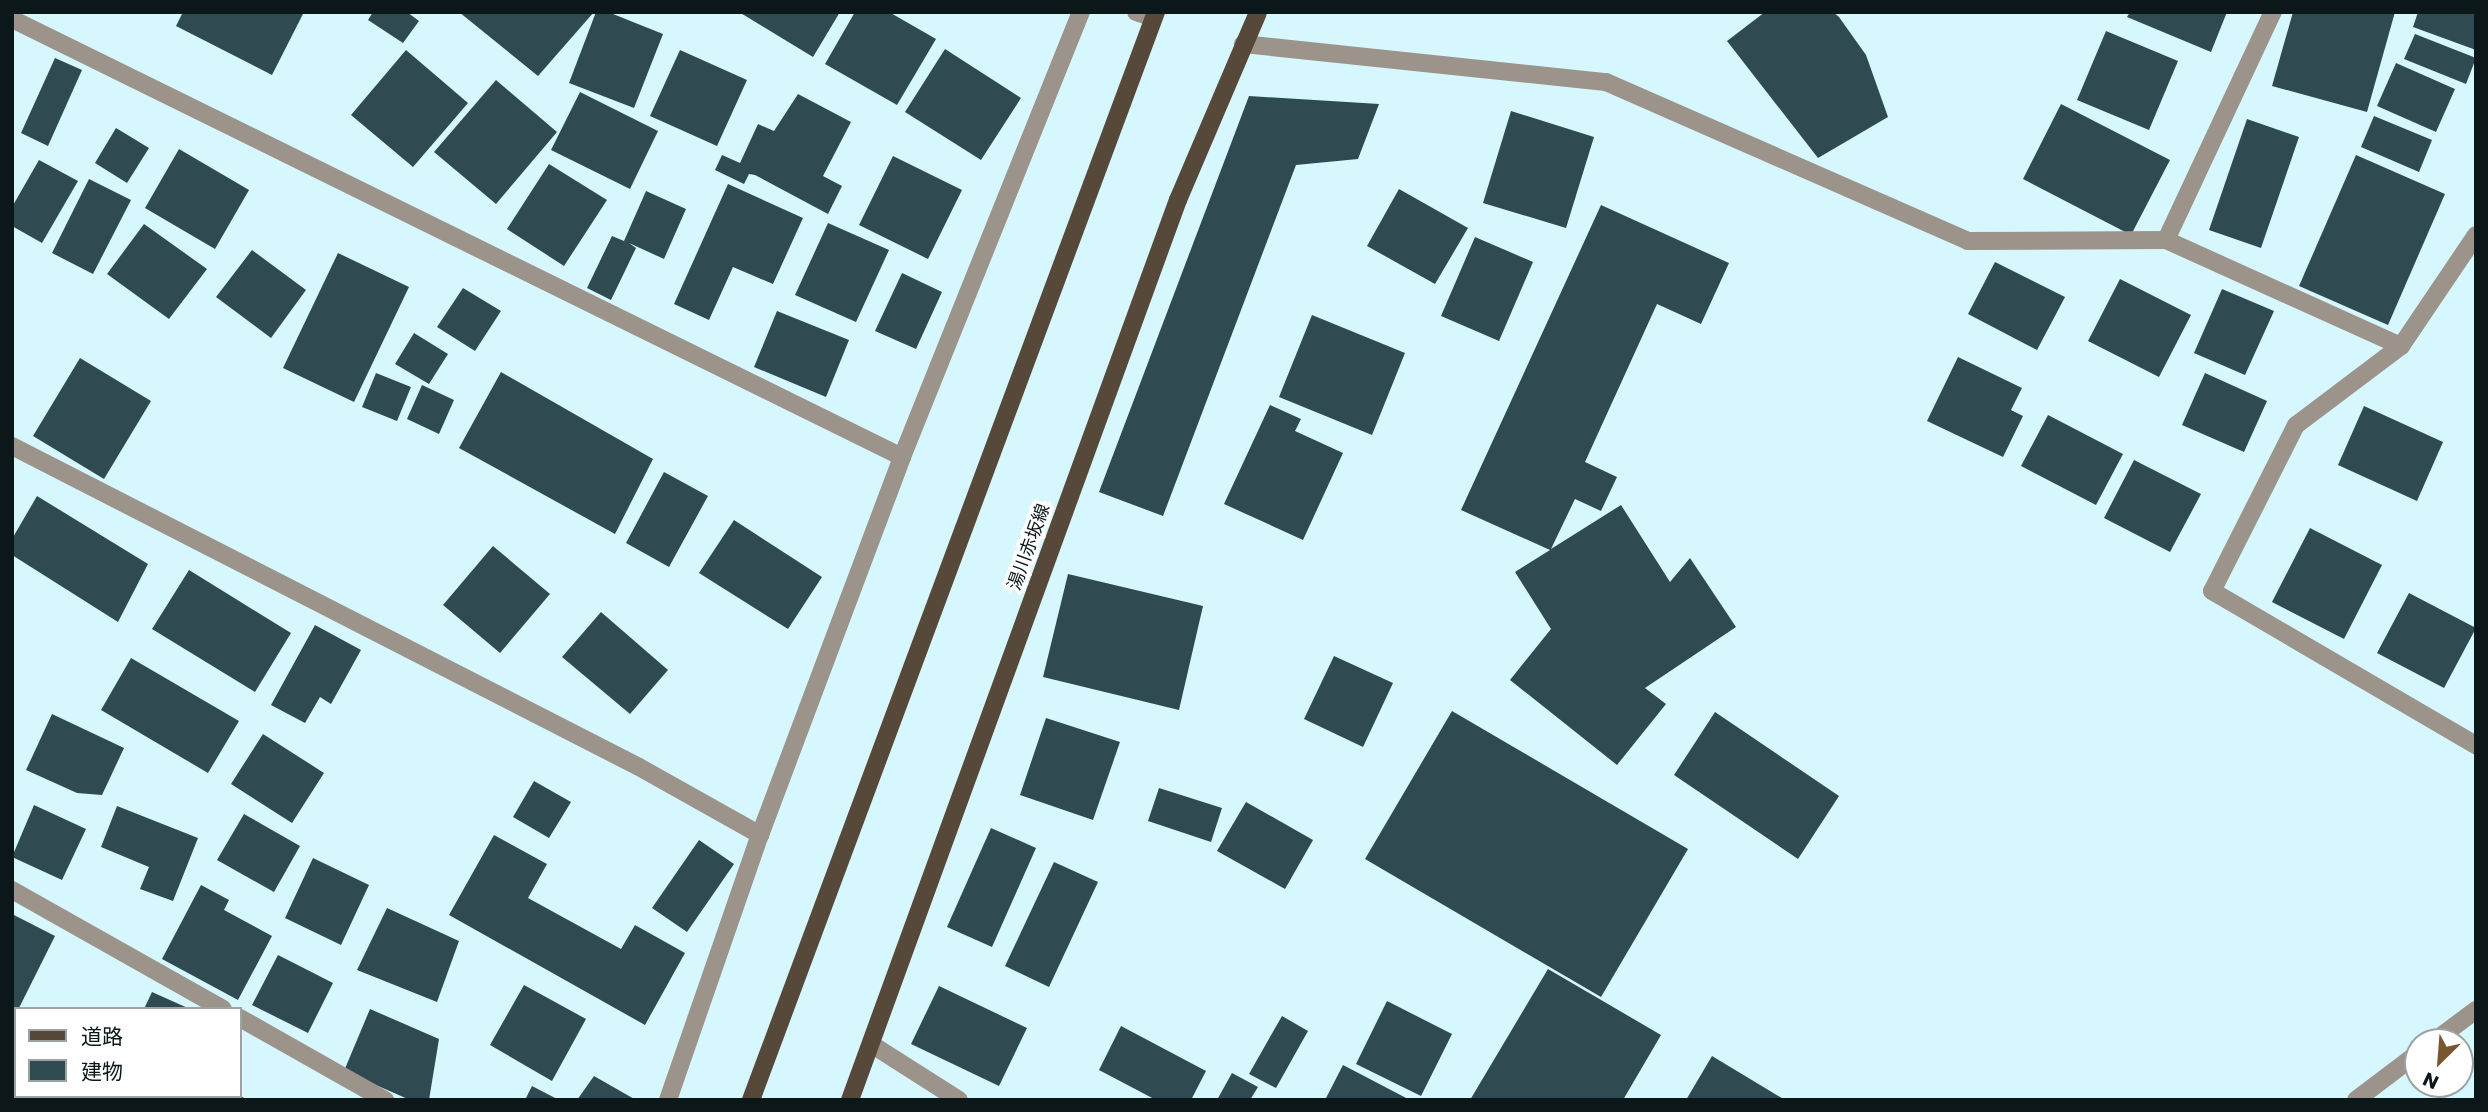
<!DOCTYPE html>
<meta charset="utf-8">
<style>
body{margin:0}
#map{position:relative;width:2488px;height:1112px;overflow:hidden;background:#d7f7ff;font-family:Poppins,"Noto Sans JP",sans-serif}
div>[style]{position:absolute}
.building>*{inset:0;background:#2f4b51}
.minor>*{height:18px;margin:-9px;padding:0 9px;transform-origin:9px;border-radius:9px;background:#9c948b}
.major>*{height:18px;margin:-9px;padding:0 9px;transform-origin:9px;border-radius:9px;background:#57493a}
span{translate:-50% -50%;white-space:nowrap;text-align:center;line-height:1.15;-webkit-text-stroke:7px #fefefe;paint-order:stroke}
.street-label{font-size:18px;color:#0b1719}
.frame{position:absolute;inset:0;border:14px solid #0b1719;pointer-events:none}
.legend{position:absolute;left:14px;top:1007px;width:228px;height:91px;box-sizing:border-box;background:#fefefe;border:2px solid #9da2a2;margin:0;padding:9px 12px;list-style:none;font-size:21px;color:#0b1719}
.legend li{display:flex;align-items:center;gap:14px;height:35px}
.legend b{width:35px;border:2px solid #9da2a2}
.north{position:absolute;left:2404px;top:1028px;width:70px;height:70px;box-sizing:border-box;background:#fefefe;border:2px solid #9da2a2;border-radius:50%;rotate:205deg;font-size:19px;font-weight:700;line-height:28px;text-align:center;color:#0b1719}
.north::after{content:'';display:block;margin:auto;width:24px;height:32px;background:#78562e;clip-path:polygon(50% 0,100% 100%,50% 72%,0 100%)}
</style>
<div id="map">
<div class="building">
<i style="clip-path:polygon(183px 12px,304px 12px,272px 75px,176px 26px)"></i>
<i style="clip-path:polygon(373px 12px,407px 12px,419px 21px,403px 43px,368px 20px)"></i>
<i style="clip-path:polygon(459px 12px,594px 12px,538px 76px)"></i>
<i style="clip-path:polygon(596px 12px,608px 12px,663px 34px,634px 108px,569px 83px)"></i>
<i style="clip-path:polygon(739px 12px,840px 12px,813px 57px)"></i>
<i style="clip-path:polygon(855px 12px,889px 12px,936px 39px,897px 105px,825px 64px)"></i>
<i style="clip-path:polygon(1765px 12px,1833px 12px,1839px 17px,1866px 55px,1888px 117px,1818px 158px,1727px 41px)"></i>
<i style="clip-path:polygon(2130px 12px,2227px 12px,2211px 52px,2127px 17px)"></i>
<i style="clip-path:polygon(2293px 12px,2395px 12px,2367px 112px,2272px 86px)"></i>
<i style="clip-path:polygon(2418px 12px,2476px 12px,2476px 50px,2413px 27px)"></i>
<i style="clip-path:polygon(2106px 31px,2178px 61px,2149px 130px,2077px 100px)"></i>
<i style="clip-path:polygon(2415px 34px,2476px 58px,2466px 84px,2404px 59px)"></i>
<i style="clip-path:polygon(945px 49px,1021px 98px,981px 160px,905px 112px)"></i>
<i style="clip-path:polygon(406px 50px,468px 103px,413px 167px,351px 115px)"></i>
<i style="clip-path:polygon(680px 50px,747px 80px,717px 146px,650px 116px)"></i>
<i style="clip-path:polygon(55px 58px,82px 70px,48px 146px,21px 133px)"></i>
<i style="clip-path:polygon(2396px 63px,2455px 89px,2436px 132px,2377px 106px)"></i>
<i style="clip-path:polygon(496px 80px,557px 132px,496px 204px,434px 152px)"></i>
<i style="clip-path:polygon(580px 92px,658px 131px,630px 189px,551px 150px)"></i>
<i style="clip-path:polygon(798px 94px,851px 122px,823px 176px,842px 186px,828px 214px,755px 175px,749px 174px,744px 184px,715px 170px,722px 155px,740px 163px,758px 124px,774px 131px)"></i>
<i style="clip-path:polygon(1249px 96px,1379px 104px,1358px 159px,1296px 165px,1163px 516px,1099px 492px)"></i>
<i style="clip-path:polygon(2061px 104px,2170px 160px,2131px 235px,2023px 179px)"></i>
<i style="clip-path:polygon(1511px 111px,1594px 137px,1566px 228px,1483px 203px)"></i>
<i style="clip-path:polygon(2374px 116px,2432px 140px,2419px 172px,2361px 147px)"></i>
<i style="clip-path:polygon(2247px 119px,2299px 137px,2261px 248px,2209px 230px)"></i>
<i style="clip-path:polygon(116px 128px,149px 148px,127px 183px,95px 163px)"></i>
<i style="clip-path:polygon(179px 149px,249px 190px,215px 249px,145px 208px)"></i>
<i style="clip-path:polygon(2356px 155px,2445px 194px,2388px 325px,2299px 286px)"></i>
<i style="clip-path:polygon(893px 156px,962px 190px,928px 259px,859px 225px)"></i>
<i style="clip-path:polygon(39px 160px,78px 181px,42px 243px,12px 226px,12px 207px)"></i>
<i style="clip-path:polygon(549px 164px,607px 200px,564px 266px,507px 229px)"></i>
<i style="clip-path:polygon(89px 179px,131px 200px,93px 274px,52px 253px)"></i>
<i style="clip-path:polygon(728px 184px,803px 218px,773px 284px,733px 267px,709px 320px,674px 304px)"></i>
<i style="clip-path:polygon(1399px 189px,1468px 228px,1435px 284px,1367px 246px)"></i>
<i style="clip-path:polygon(646px 191px,686px 209px,664px 259px,629px 243px,636px 248px,611px 300px,587px 288px,612px 236px,624px 241px)"></i>
<i style="clip-path:polygon(1601px 205px,1729px 263px,1701px 324px,1657px 304px,1585px 462px,1617px 477px,1601px 511px,1575px 499px,1551px 549px,1621px 505px,1670px 582px,1690px 558px,1736px 627px,1645px 688px,1666px 704px,1617px 765px,1510px 680px,1551px 629px,1515px 572px,1550px 550px,1461px 510px)"></i>
<i style="clip-path:polygon(828px 223px,889px 250px,856px 322px,795px 295px)"></i>
<i style="clip-path:polygon(144px 224px,207px 269px,169px 319px,107px 274px)"></i>
<i style="clip-path:polygon(1475px 237px,1533px 262px,1499px 341px,1441px 316px)"></i>
<i style="clip-path:polygon(252px 250px,306px 290px,271px 338px,216px 297px)"></i>
<i style="clip-path:polygon(338px 253px,409px 287px,354px 402px,283px 368px)"></i>
<i style="clip-path:polygon(1995px 262px,2065px 297px,2037px 350px,1968px 314px)"></i>
<i style="clip-path:polygon(902px 273px,942px 292px,916px 349px,875px 331px)"></i>
<i style="clip-path:polygon(2120px 279px,2191px 315px,2159px 377px,2088px 341px)"></i>
<i style="clip-path:polygon(463px 288px,501px 311px,475px 351px,437px 327px)"></i>
<i style="clip-path:polygon(2222px 289px,2274px 311px,2245px 375px,2194px 353px)"></i>
<i style="clip-path:polygon(777px 311px,849px 340px,826px 397px,754px 367px)"></i>
<i style="clip-path:polygon(1312px 315px,1405px 353px,1372px 435px,1279px 397px)"></i>
<i style="clip-path:polygon(414px 333px,448px 354px,429px 384px,395px 364px)"></i>
<i style="clip-path:polygon(1958px 357px,2022px 388px,2011px 410px,2023px 416px,2003px 457px,1927px 421px)"></i>
<i style="clip-path:polygon(80px 358px,151px 401px,104px 479px,33px 436px)"></i>
<i style="clip-path:polygon(501px 372px,653px 459px,615px 534px,459px 448px)"></i>
<i style="clip-path:polygon(376px 373px,411px 387px,397px 421px,362px 407px)"></i>
<i style="clip-path:polygon(2205px 373px,2267px 401px,2244px 452px,2182px 425px)"></i>
<i style="clip-path:polygon(422px 385px,454px 400px,439px 434px,407px 419px)"></i>
<i style="clip-path:polygon(1270px 405px,1301px 419px,1295px 431px,1343px 453px,1303px 540px,1224px 504px)"></i>
<i style="clip-path:polygon(2364px 406px,2443px 442px,2417px 501px,2338px 465px)"></i>
<i style="clip-path:polygon(2048px 415px,2123px 454px,2096px 505px,2021px 466px)"></i>
<i style="clip-path:polygon(2134px 460px,2201px 494px,2170px 552px,2104px 518px)"></i>
<i style="clip-path:polygon(664px 472px,708px 496px,669px 567px,626px 543px)"></i>
<i style="clip-path:polygon(37px 496px,148px 564px,118px 622px,12px 555px,12px 539px)"></i>
<i style="clip-path:polygon(734px 520px,822px 577px,788px 629px,699px 573px)"></i>
<i style="clip-path:polygon(2310px 528px,2382px 565px,2344px 639px,2272px 602px)"></i>
<i style="clip-path:polygon(493px 546px,550px 594px,500px 653px,443px 605px)"></i>
<i style="clip-path:polygon(189px 570px,291px 633px,255px 692px,152px 629px)"></i>
<i style="clip-path:polygon(1068px 574px,1203px 606px,1179px 710px,1043px 677px)"></i>
<i style="clip-path:polygon(2409px 593px,2476px 628px,2444px 688px,2377px 653px)"></i>
<i style="clip-path:polygon(601px 612px,668px 670px,630px 714px,562px 657px)"></i>
<i style="clip-path:polygon(315px 625px,361px 650px,331px 704px,320px 697px,305px 723px,271px 705px)"></i>
<i style="clip-path:polygon(1334px 656px,1393px 683px,1363px 747px,1304px 719px)"></i>
<i style="clip-path:polygon(131px 658px,239px 721px,208px 773px,101px 710px)"></i>
<i style="clip-path:polygon(1452px 711px,1688px 849px,1601px 997px,1365px 859px)"></i>
<i style="clip-path:polygon(1715px 712px,1839px 796px,1798px 859px,1674px 775px)"></i>
<i style="clip-path:polygon(52px 714px,124px 748px,102px 795px,77px 793px,26px 770px)"></i>
<i style="clip-path:polygon(1046px 718px,1120px 742px,1093px 820px,1020px 795px)"></i>
<i style="clip-path:polygon(263px 734px,324px 773px,292px 823px,231px 784px)"></i>
<i style="clip-path:polygon(534px 781px,571px 802px,549px 838px,513px 817px)"></i>
<i style="clip-path:polygon(1159px 788px,1222px 808px,1211px 842px,1148px 821px)"></i>
<i style="clip-path:polygon(1246px 802px,1313px 840px,1285px 889px,1217px 851px)"></i>
<i style="clip-path:polygon(34px 805px,86px 829px,62px 880px,12px 857px)"></i>
<i style="clip-path:polygon(117px 806px,198px 838px,173px 901px,140px 889px,149px 867px,101px 847px)"></i>
<i style="clip-path:polygon(244px 814px,300px 846px,274px 892px,217px 860px)"></i>
<i style="clip-path:polygon(991px 828px,1036px 848px,992px 947px,947px 927px)"></i>
<i style="clip-path:polygon(494px 835px,547px 864px,528px 898px,621px 949px,635px 925px,685px 953px,645px 1025px,449px 915px)"></i>
<i style="clip-path:polygon(699px 840px,734px 864px,687px 932px,652px 908px)"></i>
<i style="clip-path:polygon(313px 858px,369px 885px,341px 945px,285px 918px)"></i>
<i style="clip-path:polygon(1054px 862px,1098px 882px,1049px 987px,1005px 966px)"></i>
<i style="clip-path:polygon(201px 885px,229px 900px,224px 910px,272px 936px,238px 1000px,162px 959px)"></i>
<i style="clip-path:polygon(387px 908px,459px 941px,437px 1002px,357px 970px)"></i>
<i style="clip-path:polygon(12px 914px,55px 936px,12px 1022px)"></i>
<i style="clip-path:polygon(278px 955px,333px 983px,308px 1033px,252px 1005px)"></i>
<i style="clip-path:polygon(1548px 969px,1661px 1035px,1623px 1100px,1470px 1100px)"></i>
<i style="clip-path:polygon(524px 985px,586px 1019px,552px 1081px,490px 1045px)"></i>
<i style="clip-path:polygon(939px 986px,1027px 1028px,999px 1086px,911px 1044px)"></i>
<i style="clip-path:polygon(152px 992px,190px 1009px,144px 1009px)"></i>
<i style="clip-path:polygon(1387px 1001px,1452px 1034px,1421px 1096px,1356px 1064px)"></i>
<i style="clip-path:polygon(370px 1009px,439px 1039px,429px 1100px,410px 1100px,344px 1071px)"></i>
<i style="clip-path:polygon(1282px 1016px,1308px 1031px,1276px 1088px,1249px 1074px)"></i>
<i style="clip-path:polygon(1121px 1026px,1206px 1071px,1191px 1100px,1156px 1100px,1099px 1070px)"></i>
<i style="clip-path:polygon(1712px 1056px,1785px 1100px,1686px 1100px)"></i>
<i style="clip-path:polygon(1343px 1065px,1410px 1100px,1325px 1100px)"></i>
<i style="clip-path:polygon(1232px 1073px,1258px 1087px,1250px 1100px,1217px 1100px)"></i>
<i style="clip-path:polygon(594px 1076px,636px 1100px,577px 1100px)"></i>
<i style="clip-path:polygon(532px 1086px,559px 1100px,525px 1100px)"></i>
<i style="clip-path:polygon(105px 1096px,178px 1096px,103px 1100px)"></i>
<i style="clip-path:polygon(190px 1096px,241px 1096px,247px 1100px,188px 1100px)"></i>
</div>
<div class="minor">
<i style="left:1136px;top:12px;width:18px;rotate:19deg"></i>
<i style="left:12px;top:19px;width:992px;rotate:26.2deg"></i>
<i style="left:1243px;top:44px;width:365px;rotate:6deg"></i>
<i style="left:1606px;top:82px;width:395px;rotate:23.7deg"></i>
<i style="left:1968px;top:241px;width:198px;rotate:-0.3deg"></i>
<i style="left:2166px;top:240px;width:258px;rotate:24.3deg"></i>
<i style="left:2476px;top:235px;width:134px;rotate:124deg"></i>
<i style="left:2401px;top:346px;width:131px;rotate:143deg"></i>
<i style="left:2296px;top:425px;width:186px;rotate:116.8deg"></i>
<i style="left:2212px;top:591px;width:306px;rotate:30.3deg"></i>
<i style="left:2166px;top:240px;width:252px;rotate:-64.9deg"></i>
<i style="left:12px;top:446px;width:704px;rotate:27.11deg"></i>
<i style="left:639px;top:767px;width:139px;rotate:29.3deg"></i>
<i style="left:12px;top:890px;width:242px;rotate:29.4deg"></i>
<i style="left:240px;top:1018px;width:167px;rotate:29.5deg"></i>
<i style="left:2433px;top:1042px;width:54px;rotate:-36.7deg"></i>
<i style="left:871px;top:1044px;width:104px;rotate:32.5deg"></i>
<i style="left:668px;top:1100px;width:281px;rotate:-70.9deg"></i>
<i style="left:760px;top:835px;width:404px;rotate:-69.4deg"></i>
<i style="left:902px;top:457px;width:480px;rotate:-68.1deg"></i>
<i style="left:2356px;top:1100px;width:78px;rotate:-37.2deg"></i>
</div>
<div class="major">
<i style="left:751px;top:1100px;width:1161px;rotate:-69.58deg"></i>
<i style="left:850px;top:1100px;width:958px;rotate:-69.98deg"></i>
<i style="left:1178px;top:200px;width:204px;rotate:-66.9deg"></i>
</div>
<div class="street-label">
<span style="left:1029px;top:547px;rotate:-70deg">湯川赤坂線</span>
</div>
<div class="frame"></div>
<ul class="legend">
<li><b style="height:9px;background:#57493a"></b>道路</li>
<li><b style="height:19px;background:#2f4b51"></b>建物</li>
</ul>
<div class="north">N</div>
</div>
